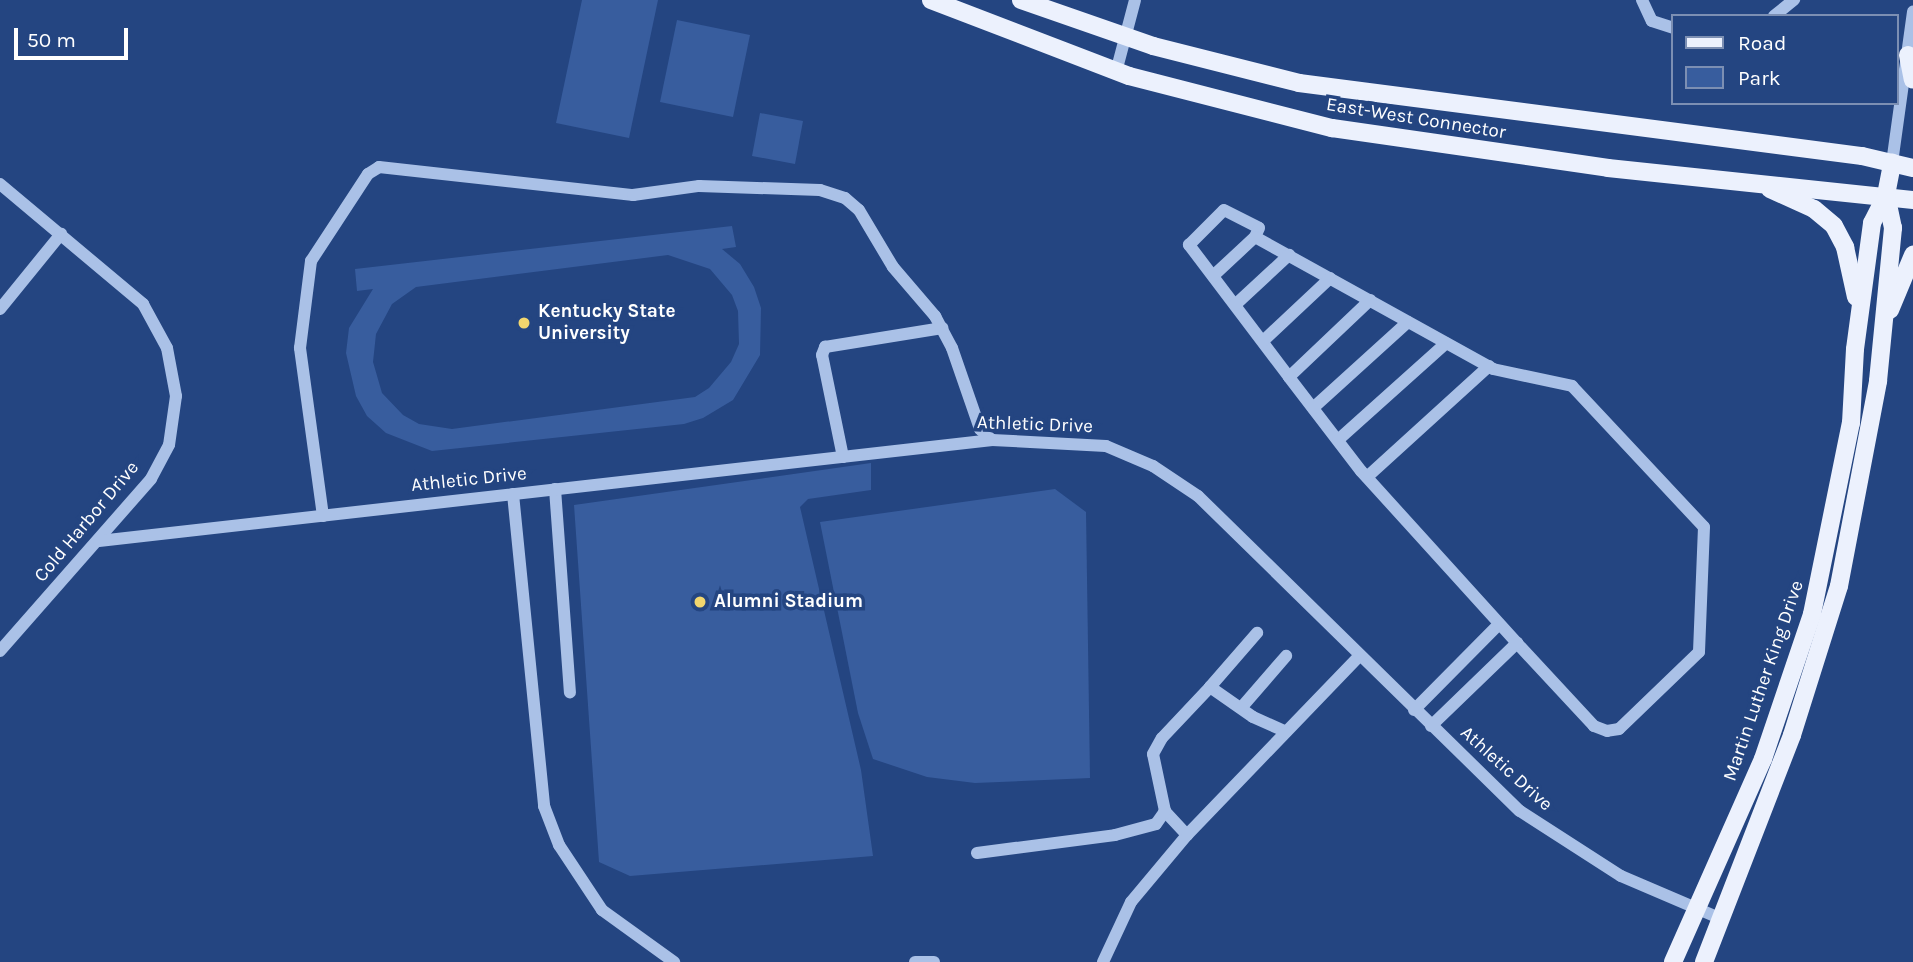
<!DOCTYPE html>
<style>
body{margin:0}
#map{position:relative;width:1913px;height:962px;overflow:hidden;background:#244581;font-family:Karla,sans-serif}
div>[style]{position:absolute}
.green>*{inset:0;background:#385d9e}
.minor>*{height:12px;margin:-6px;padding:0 6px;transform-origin:6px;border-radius:6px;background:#aac1e7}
.major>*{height:18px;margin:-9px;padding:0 9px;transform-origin:9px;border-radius:9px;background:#ecf1fd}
.dots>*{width:19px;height:19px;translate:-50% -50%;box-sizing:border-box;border:4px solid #244581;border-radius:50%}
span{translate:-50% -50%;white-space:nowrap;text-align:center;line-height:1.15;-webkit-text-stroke:7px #244581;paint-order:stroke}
.street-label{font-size:19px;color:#fff}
.poi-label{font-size:19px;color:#fff;font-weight:700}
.left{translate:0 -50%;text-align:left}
.legend{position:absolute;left:1671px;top:14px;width:228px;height:91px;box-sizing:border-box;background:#244581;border:2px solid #7c8fb3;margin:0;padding:9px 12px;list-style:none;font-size:21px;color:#fff}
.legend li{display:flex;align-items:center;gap:14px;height:35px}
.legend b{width:35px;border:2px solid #7c8fb3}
.scale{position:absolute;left:14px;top:28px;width:114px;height:32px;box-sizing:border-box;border:4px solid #fff;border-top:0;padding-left:9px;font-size:21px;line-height:24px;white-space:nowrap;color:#fff;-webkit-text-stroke:5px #244581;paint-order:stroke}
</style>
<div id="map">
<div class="green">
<i style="clip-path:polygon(582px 0,658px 0,629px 138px,556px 123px)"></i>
<i style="clip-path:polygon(677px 20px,750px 35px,733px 117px,660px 102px)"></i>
<i style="clip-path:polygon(760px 113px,803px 121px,795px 164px,752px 156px)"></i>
<i style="clip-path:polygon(evenodd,732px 226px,736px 247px,722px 249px,740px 264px,754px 287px,761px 308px,760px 355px,733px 400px,703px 418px,684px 424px,432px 451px,386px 433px,367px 416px,356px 396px,346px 353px,349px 328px,373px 289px,357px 291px,355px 269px,732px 226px,668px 255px,710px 269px,732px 295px,738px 311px,739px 344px,731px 362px,709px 388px,695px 397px,452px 429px,419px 424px,403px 415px,382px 393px,373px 362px,376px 334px,392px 304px,416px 287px,668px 255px)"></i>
<i style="clip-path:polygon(871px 463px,871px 490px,808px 499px,800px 507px,861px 770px,873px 856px,630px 876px,599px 862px,574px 505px)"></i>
<i style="clip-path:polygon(1055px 489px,1086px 512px,1090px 778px,975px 783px,927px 777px,873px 759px,858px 713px,820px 522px)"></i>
</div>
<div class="minor">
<i style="left:1642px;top:0;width:23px;rotate:65deg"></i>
<i style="left:1652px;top:21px;width:22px;rotate:18deg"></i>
<i style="left:1774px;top:16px;width:26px;rotate:-39deg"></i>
<i style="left:1116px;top:72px;width:74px;rotate:-75.2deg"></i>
<i style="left:1892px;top:163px;width:153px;rotate:-82.1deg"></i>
<i style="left:0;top:184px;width:187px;rotate:40deg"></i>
<i style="left:143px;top:304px;width:50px;rotate:61.4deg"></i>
<i style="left:167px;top:348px;width:49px;rotate:79.4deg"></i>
<i style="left:176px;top:396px;width:49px;rotate:98.1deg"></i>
<i style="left:169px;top:445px;width:38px;rotate:118deg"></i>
<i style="left:151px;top:479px;width:229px;rotate:131.3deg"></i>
<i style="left:1224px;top:210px;width:39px;rotate:27deg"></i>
<i style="left:1259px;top:228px;width:10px;rotate:114deg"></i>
<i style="left:1255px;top:237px;width:272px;rotate:29deg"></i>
<i style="left:1493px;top:369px;width:81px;rotate:12.1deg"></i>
<i style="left:1572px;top:386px;width:193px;rotate:46.9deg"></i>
<i style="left:1704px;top:527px;width:125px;rotate:92.3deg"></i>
<i style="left:1699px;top:652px;width:111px;rotate:136.1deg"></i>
<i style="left:1619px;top:729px;width:12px;rotate:171deg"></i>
<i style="left:1607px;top:731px;width:14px;rotate:-159deg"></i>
<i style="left:1594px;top:726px;width:113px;rotate:-132.9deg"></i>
<i style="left:1517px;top:643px;width:232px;rotate:-132.2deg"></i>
<i style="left:1361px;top:471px;width:118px;rotate:-127.5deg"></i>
<i style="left:1289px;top:377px;width:166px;rotate:-127.1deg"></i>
<i style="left:1189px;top:245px;width:49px;rotate:-45deg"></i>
<i style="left:1213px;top:276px;width:57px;rotate:-42.9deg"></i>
<i style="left:1235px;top:305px;width:74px;rotate:-42.8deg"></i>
<i style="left:0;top:309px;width:97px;rotate:-50.9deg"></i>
<i style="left:1263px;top:341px;width:92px;rotate:-43.2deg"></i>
<i style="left:1289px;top:377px;width:112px;rotate:-43.5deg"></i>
<i style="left:1313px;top:408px;width:128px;rotate:-42.2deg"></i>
<i style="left:1338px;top:440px;width:145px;rotate:-41.9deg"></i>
<i style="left:843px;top:457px;width:104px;rotate:-101.6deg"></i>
<i style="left:822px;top:355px;width:9px;rotate:-69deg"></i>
<i style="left:825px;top:347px;width:119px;rotate:-9.2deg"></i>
<i style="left:1367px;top:477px;width:165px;rotate:-42.3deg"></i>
<i style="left:555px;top:489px;width:204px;rotate:85.8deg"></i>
<i style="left:513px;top:494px;width:314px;rotate:84.3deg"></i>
<i style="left:544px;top:806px;width:42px;rotate:69deg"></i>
<i style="left:559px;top:845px;width:78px;rotate:56.5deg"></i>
<i style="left:602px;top:910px;width:89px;rotate:35.8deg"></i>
<i style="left:323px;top:516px;width:170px;rotate:-97.8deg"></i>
<i style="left:300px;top:348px;width:88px;rotate:-82.8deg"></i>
<i style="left:311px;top:261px;width:104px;rotate:-56.8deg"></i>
<i style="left:368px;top:174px;width:13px;rotate:-32deg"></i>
<i style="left:379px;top:167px;width:256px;rotate:6.3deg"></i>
<i style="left:633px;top:195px;width:67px;rotate:-7.8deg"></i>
<i style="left:699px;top:186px;width:121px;rotate:1.9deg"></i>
<i style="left:820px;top:190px;width:26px;rotate:18deg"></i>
<i style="left:845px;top:198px;width:18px;rotate:41deg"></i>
<i style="left:859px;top:210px;width:66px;rotate:59.2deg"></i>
<i style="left:893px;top:267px;width:65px;rotate:49.4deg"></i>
<i style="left:935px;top:316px;width:36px;rotate:62deg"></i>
<i style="left:952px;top:348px;width:86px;rotate:70.9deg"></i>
<i style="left:980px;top:429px;width:16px;rotate:43deg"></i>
<i style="left:99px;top:541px;width:899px;rotate:-6.45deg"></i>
<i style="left:992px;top:440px;width:114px;rotate:3deg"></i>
<i style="left:1106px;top:446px;width:51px;rotate:23.1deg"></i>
<i style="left:1153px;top:466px;width:54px;rotate:33.7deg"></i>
<i style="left:1198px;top:496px;width:450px;rotate:44.4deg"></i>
<i style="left:1520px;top:811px;width:120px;rotate:32.8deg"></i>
<i style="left:1621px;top:876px;width:110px;rotate:23.1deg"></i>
<i style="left:1210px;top:687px;width:72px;rotate:-49deg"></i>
<i style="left:1241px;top:708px;width:69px;rotate:-49.1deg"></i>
<i style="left:1414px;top:710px;width:121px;rotate:-45.3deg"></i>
<i style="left:1431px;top:726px;width:120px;rotate:-44deg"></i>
<i style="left:1187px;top:835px;width:33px;rotate:-133deg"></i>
<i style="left:1165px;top:811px;width:58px;rotate:-101.9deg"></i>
<i style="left:1153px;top:754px;width:18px;rotate:-61deg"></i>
<i style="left:1162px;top:738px;width:70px;rotate:-46.7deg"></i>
<i style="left:1210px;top:687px;width:52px;rotate:34.9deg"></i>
<i style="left:1253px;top:717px;width:36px;rotate:24deg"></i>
<i style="left:977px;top:853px;width:139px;rotate:-7.4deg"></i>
<i style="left:1115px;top:835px;width:42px;rotate:-15deg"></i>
<i style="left:1156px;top:824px;width:16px;rotate:-55deg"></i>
<i style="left:915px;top:962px;width:19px"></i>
<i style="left:1103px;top:962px;width:66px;rotate:-65deg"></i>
<i style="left:1131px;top:902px;width:87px;rotate:-50.1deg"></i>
<i style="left:1187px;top:835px;width:248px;rotate:-46.1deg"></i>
</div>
<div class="major">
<i style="left:931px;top:0;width:212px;rotate:21deg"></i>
<i style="left:1129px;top:76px;width:210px;rotate:14.4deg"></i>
<i style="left:1332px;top:128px;width:279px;rotate:8.2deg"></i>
<i style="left:1608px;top:168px;width:307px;rotate:6deg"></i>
<i style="left:1021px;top:0;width:140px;rotate:19.2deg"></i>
<i style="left:1153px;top:46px;width:151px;rotate:14.2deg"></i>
<i style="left:1299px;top:83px;width:568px;rotate:7.39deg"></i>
<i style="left:1862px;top:156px;width:52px;rotate:13.2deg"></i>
<i style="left:1908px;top:55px;width:25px;rotate:79deg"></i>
<i style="left:1770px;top:189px;width:48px;rotate:24.4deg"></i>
<i style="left:1814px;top:209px;width:26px;rotate:40deg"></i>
<i style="left:1834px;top:226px;width:24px;rotate:62deg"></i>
<i style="left:1845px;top:247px;width:51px;rotate:77.6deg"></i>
<i style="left:1890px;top:310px;width:60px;rotate:-67.3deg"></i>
<i style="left:1673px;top:962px;width:222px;rotate:-66.1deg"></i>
<i style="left:1763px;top:759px;width:153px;rotate:-71.3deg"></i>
<i style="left:1812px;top:614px;width:195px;rotate:-78.5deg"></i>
<i style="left:1851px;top:423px;width:74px;rotate:-86.9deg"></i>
<i style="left:1855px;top:349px;width:127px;rotate:-82.3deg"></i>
<i style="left:1872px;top:223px;width:31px;rotate:-63deg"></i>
<i style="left:1886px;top:195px;width:33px;rotate:-79deg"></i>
<i style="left:1704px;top:962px;width:243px;rotate:-68.8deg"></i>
<i style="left:1792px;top:735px;width:156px;rotate:-72.5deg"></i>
<i style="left:1839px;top:586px;width:209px;rotate:-79.2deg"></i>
<i style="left:1878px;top:381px;width:154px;rotate:-84.4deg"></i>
<i style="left:1893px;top:228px;width:34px;rotate:-102deg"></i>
</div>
<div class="dots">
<i style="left:524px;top:323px;background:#f2d66e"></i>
<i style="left:700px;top:602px;background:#f2d66e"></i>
</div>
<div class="street-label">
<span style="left:1416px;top:119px;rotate:9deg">East-West Connector</span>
<span style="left:1035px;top:425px;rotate:2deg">Athletic Drive</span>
<span style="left:469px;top:480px;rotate:-6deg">Athletic Drive</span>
<span style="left:87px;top:522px;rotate:-50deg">Cold Harbor Drive</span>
<span style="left:1764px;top:681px;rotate:-71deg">Martin Luther King Drive</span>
<span style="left:1506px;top:769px;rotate:42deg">Athletic Drive</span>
</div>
<div class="poi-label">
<span class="left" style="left:538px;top:323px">Kentucky State<br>University</span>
<span class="left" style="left:714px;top:602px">Alumni Stadium</span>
</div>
<ul class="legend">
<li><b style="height:9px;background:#ecf1fd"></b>Road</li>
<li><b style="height:19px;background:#385d9e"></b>Park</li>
</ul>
<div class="scale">50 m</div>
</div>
